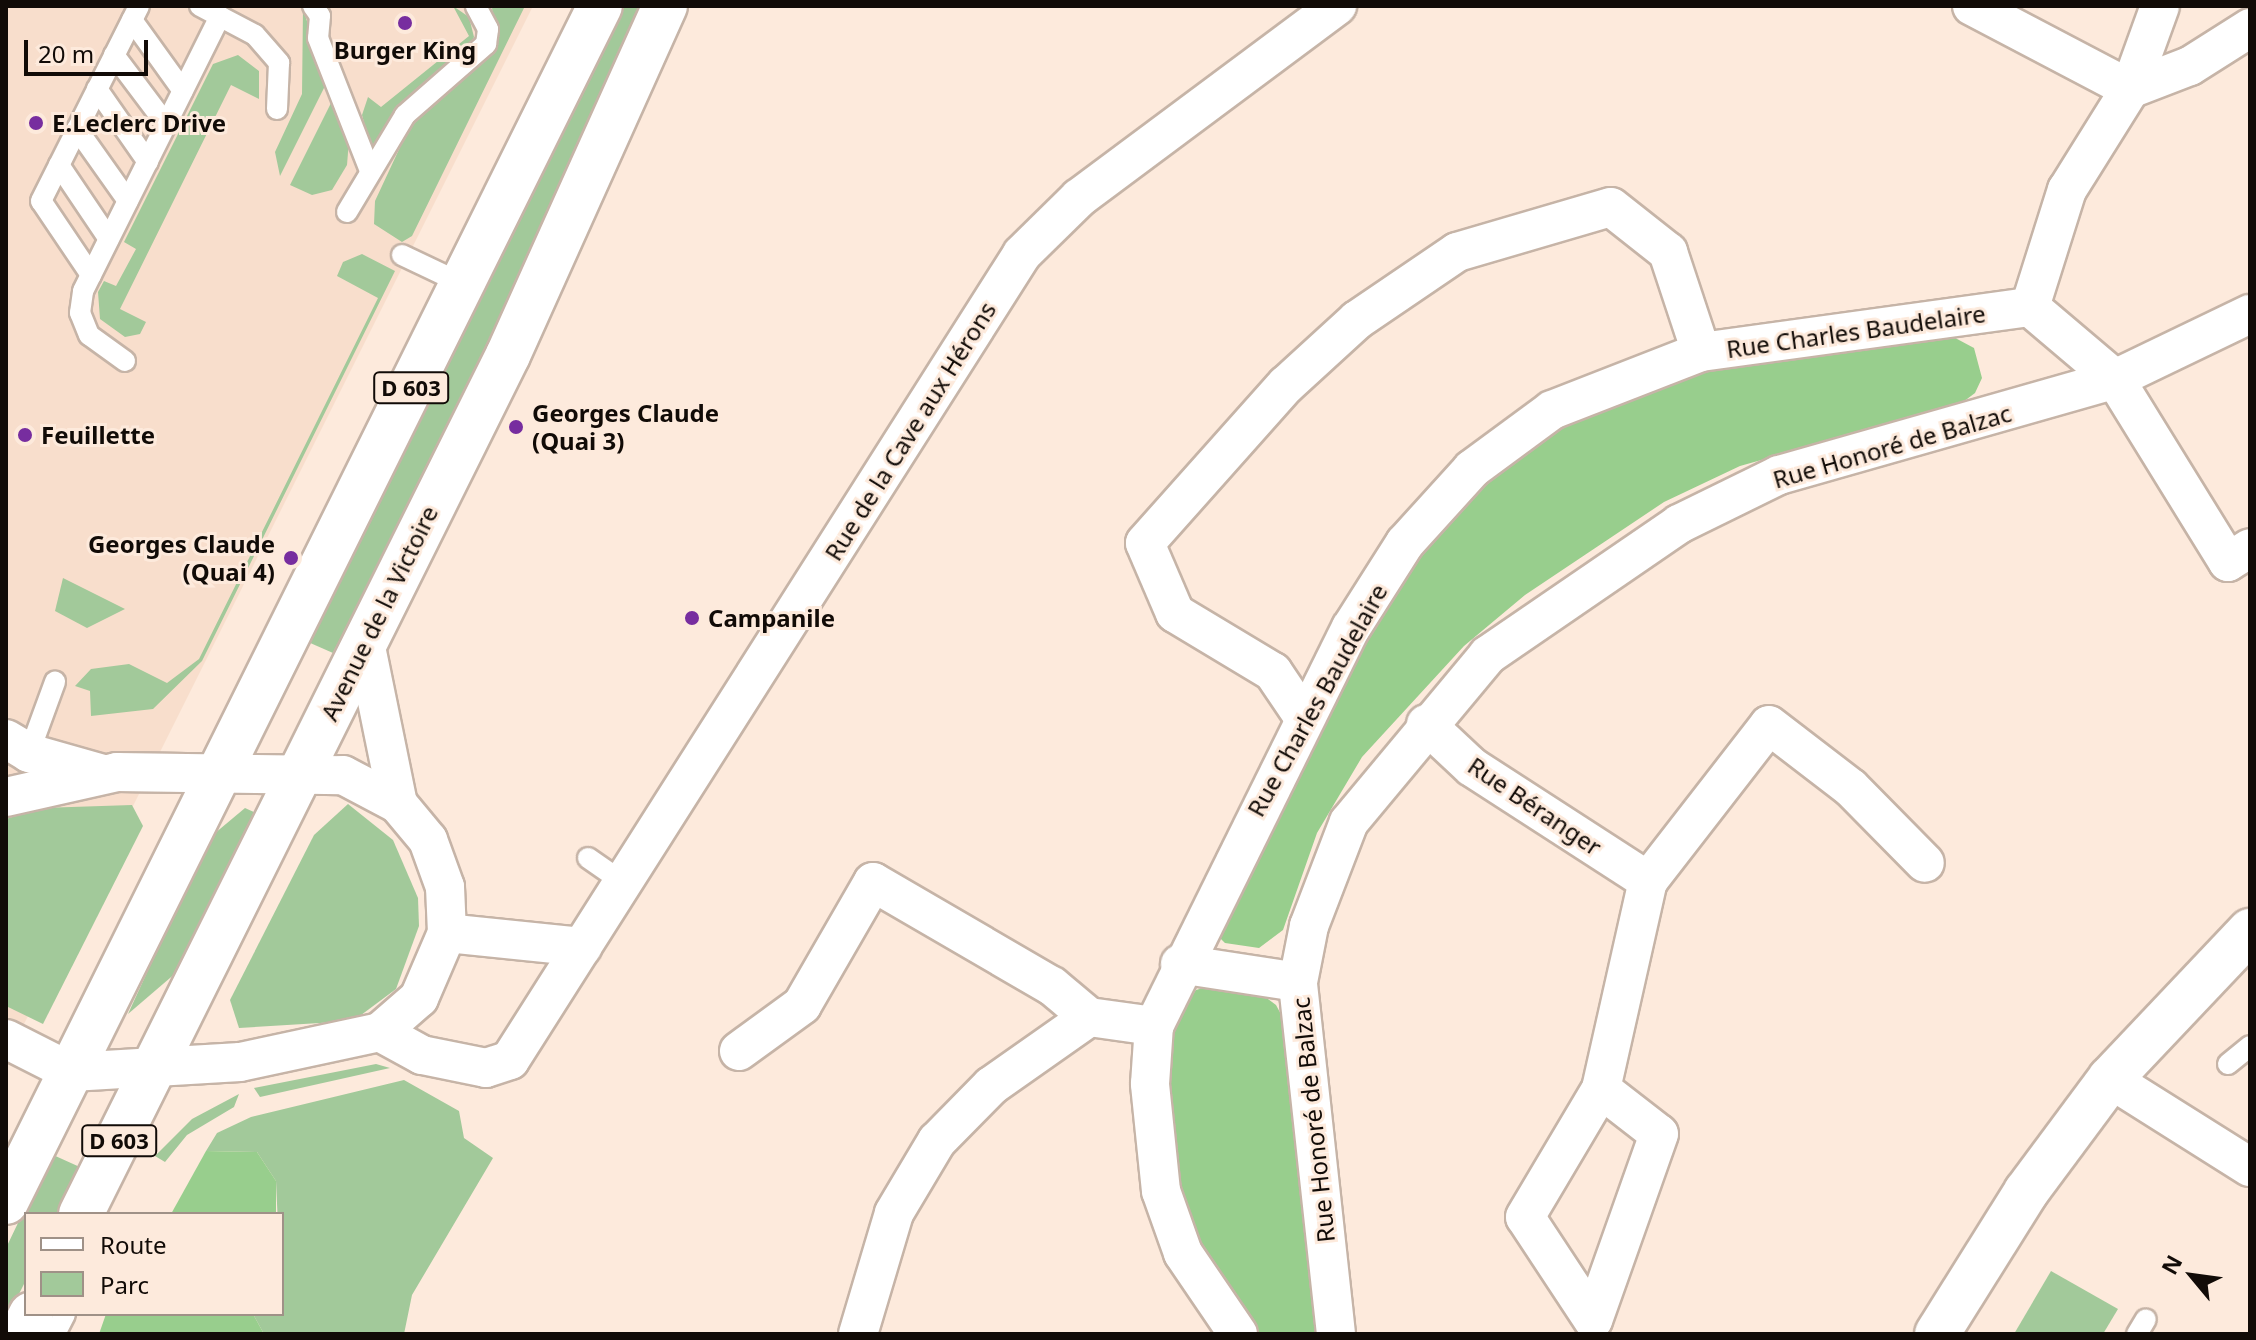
<!DOCTYPE html>
<meta charset="utf-8">
<style>
body{margin:0}
#map{position:relative;width:2256px;height:1340px;overflow:hidden;background:#fdeadc;font-family:"Noto Sans",sans-serif}
div>[style]{position:absolute}
.built>*{inset:0;background:#f8decc}
.green>*{inset:0;background:#a2c99a}
.forest>*{inset:0;background:#98ce8d}
.roads{filter:drop-shadow(2px 0 #c6b4a7) drop-shadow(-2px 0 #c6b4a7) drop-shadow(0 2px #c6b4a7) drop-shadow(0 -2px #c6b4a7)}
.service>*{height:20px;margin:-10px;padding:0 10px;transform-origin:10px;border-radius:10px;background:#fff}
.minor>*{height:38px;margin:-19px;padding:0 19px;transform-origin:19px;border-radius:19px;background:#fff}
.tertiary>*{height:44px;margin:-22px;padding:0 22px;transform-origin:22px;border-radius:22px;background:#fff}
.primary>*{height:44px;margin:-22px;padding:0 22px;transform-origin:22px;border-radius:22px;background:#fff}
.dots>*{width:22px;height:22px;translate:-50% -50%;box-sizing:border-box;border:4px solid #fdeadc;border-radius:50%}
span{translate:-50% -50%;white-space:nowrap;text-align:center;line-height:1.15;-webkit-text-stroke:6px #fdeadc;paint-order:stroke}
.shield-label span{padding:2px 6px;background:#fdeadc;border:2px solid;border-radius:6px;-webkit-text-stroke-width:0}
.shield-label{font-size:22px;color:#110b07;font-weight:700}
.poi-label{font-size:24px;color:#110b07;font-weight:700}
.left{translate:0 -50%;text-align:left}
.right{translate:-100% -50%;text-align:right}
.street-label{font-size:24px;color:#110b07}
.frame{position:absolute;inset:0;border:8px solid #110b07;pointer-events:none}
.legend{position:absolute;left:24px;top:1212px;width:260px;height:104px;box-sizing:border-box;background:#fdeadc;border:2px solid #9f9187;margin:0;padding:10px 14px;list-style:none;font-size:24px;color:#110b07}
.legend li{display:flex;align-items:center;gap:16px;height:40px}
.legend b{width:40px;border:2px solid #9f9187}
.north{position:absolute;left:2152px;top:1236px;width:80px;height:80px;-webkit-text-stroke:6px #fdeadc;paint-order:stroke;rotate:299deg;font-size:22px;font-weight:700;line-height:32px;text-align:center;color:#110b07}
.north::after{content:'';display:block;margin:auto;width:28px;height:36px;background:#110b07;clip-path:polygon(50% 0,100% 100%,50% 72%,0 100%)}
.scale{position:absolute;left:24px;top:40px;width:124px;height:36px;box-sizing:border-box;border:4px solid #110b07;border-top:0;padding-left:10px;font-size:24px;line-height:28px;white-space:nowrap;color:#110b07;-webkit-text-stroke:6px #fdeadc;paint-order:stroke}
</style>
<div id="map">
<div class="built">
<i style="clip-path:polygon(6px 6px,533px 6px,6px 1060px)"></i>
</div>
<div class="green">
<i style="clip-path:polygon(453px 6px,469px 17px,474px 37px,467px 51px,371px 148px,362px 115px,368px 97px,381px 107px,469px 36px)"></i>
<i style="clip-path:polygon(492px 6px,525px 6px,412px 236px,402px 242px,374px 224px,375px 201px,409px 128px,494px 46px)"></i>
<i style="clip-path:polygon(625px 6px,643px 6px,465px 402px,333px 653px,308px 642px)"></i>
<i style="clip-path:polygon(303px 8px,326px 84px,280px 176px,275px 152px,302px 94px)"></i>
<i style="clip-path:polygon(238px 55px,259px 71px,259px 99px,231px 85px,120px 309px,146px 322px,140px 334px,125px 337px,100px 319px,98px 292px,104px 281px,116px 286px,136px 249px,124px 242px,213px 64px)"></i>
<i style="clip-path:polygon(333px 99px,349px 140px,347px 165px,332px 190px,312px 195px,290px 185px)"></i>
<i style="clip-path:polygon(362px 254px,395px 271px,202px 661px,153px 709px,91px 716px,90px 691px,75px 686px,91px 669px,129px 664px,167px 683px,199px 659px,378px 298px,337px 276px,343px 262px)"></i>
<i style="clip-path:polygon(63px 578px,125px 609px,87px 628px,55px 611px)"></i>
<i style="clip-path:polygon(348px 804px,393px 840px,418px 898px,419px 926px,396px 989px,353px 1021px,239px 1028px,230px 1000px,314px 835px)"></i>
<i style="clip-path:polygon(132px 805px,143px 826px,43px 1024px,6px 1006px,6px 819px,41px 808px)"></i>
<i style="clip-path:polygon(245px 808px,256px 813px,177px 972px,128px 1014px,208px 839px)"></i>
<i style="clip-path:polygon(376px 1064px,390px 1068px,260px 1097px,254px 1088px)"></i>
<i style="clip-path:polygon(404px 1080px,459px 1111px,464px 1138px,493px 1158px,412px 1295px,404px 1334px,264px 1334px,253px 1314px,282px 1314px,276px 1181px,257px 1152px,206px 1151px,217px 1133px,251px 1117px)"></i>
<i style="clip-path:polygon(239px 1094px,234px 1107px,187px 1135px,165px 1162px,155px 1156px,192px 1119px)"></i>
<i style="clip-path:polygon(51px 1154px,82px 1168px,59px 1214px,26px 1214px,26px 1280px,6px 1320px,6px 1248px)"></i>
<i style="clip-path:polygon(2051px 1271px,2118px 1309px,2103px 1334px,2014px 1334px)"></i>
</div>
<div class="forest">
<i style="clip-path:polygon(1944px 332px,1974px 348px,1982px 378px,1975px 393px,1959px 405px,1740px 466px,1664px 502px,1525px 595px,1464px 646px,1362px 757px,1317px 833px,1283px 930px,1259px 948px,1225px 943px,1214px 932px,1311px 714px,1440px 517px,1506px 454px,1592px 403px,1667px 378px)"></i>
<i style="clip-path:polygon(1220px 983px,1249px 985px,1276px 1005px,1290px 1031px,1322px 1334px,1254px 1334px,1227px 1302px,1170px 1181px,1165px 1059px,1178px 1013px,1196px 990px)"></i>
<i style="clip-path:polygon(206px 1151px,257px 1152px,276px 1181px,276px 1214px,171px 1214px)"></i>
<i style="clip-path:polygon(106px 1314px,253px 1314px,264px 1334px,99px 1334px)"></i>
</div>
<div class="roads">
<div class="service">
<i style="left:200px;top:6px;width:62px;rotate:27.8deg"></i>
<i style="left:255px;top:35px;width:37px;rotate:49deg"></i>
<i style="left:279px;top:63px;width:46px;rotate:92.5deg"></i>
<i style="left:313px;top:6px;width:12px;rotate:55deg"></i>
<i style="left:320px;top:16px;width:22px;rotate:95deg"></i>
<i style="left:318px;top:38px;width:140px;rotate:68.6deg"></i>
<i style="left:132px;top:20px;width:87px;rotate:54.3deg"></i>
<i style="left:114px;top:55px;width:86px;rotate:53deg"></i>
<i style="left:97px;top:89px;width:89px;rotate:55.1deg"></i>
<i style="left:77px;top:129px;width:88px;rotate:54.7deg"></i>
<i style="left:59px;top:165px;width:89px;rotate:56deg"></i>
<i style="left:347px;top:212px;width:113px;rotate:-59.1deg"></i>
<i style="left:405px;top:115px;width:108px;rotate:-41.2deg"></i>
<i style="left:486px;top:44px;width:15px;rotate:-82deg"></i>
<i style="left:488px;top:29px;width:26px;rotate:-118deg"></i>
<i style="left:402px;top:255px;width:68px;rotate:25.4deg"></i>
<i style="left:91px;top:275px;width:89px;rotate:-124deg"></i>
<i style="left:41px;top:201px;width:218px;rotate:-63.3deg"></i>
<i style="left:125px;top:361px;width:44px;rotate:-144.2deg"></i>
<i style="left:89px;top:335px;width:24px;rotate:-112deg"></i>
<i style="left:80px;top:313px;width:22px;rotate:-82deg"></i>
<i style="left:83px;top:291px;width:307px;rotate:-63.5deg"></i>
<i style="left:29px;top:753px;width:76px;rotate:-69.9deg"></i>
<i style="left:588px;top:858px;width:44px;rotate:34.8deg"></i>
<i style="left:2228px;top:1064px;width:28px;rotate:-39deg"></i>
<i style="left:55px;top:1334px;width:22px;rotate:-63deg"></i>
<i style="left:2137px;top:1334px;width:17px;rotate:-59deg"></i>
</div>
<div class="minor">
<i style="left:1972px;top:6px;width:178px;rotate:27.7deg"></i>
<i style="left:2130px;top:89px;width:64px;rotate:-21deg"></i>
<i style="left:2190px;top:66px;width:71px;rotate:-32.3deg"></i>
<i style="left:2030px;top:307px;width:123px;rotate:-72.5deg"></i>
<i style="left:2067px;top:190px;width:119px;rotate:-58deg"></i>
<i style="left:2130px;top:89px;width:88px;rotate:-70.1deg"></i>
<i style="left:365px;top:642px;width:165px;rotate:78.5deg"></i>
<i style="left:1302px;top:715px;width:52px;rotate:-124deg"></i>
<i style="left:1273px;top:672px;width:114px;rotate:-149deg"></i>
<i style="left:1175px;top:613px;width:76px;rotate:-113.2deg"></i>
<i style="left:1145px;top:543px;width:212px;rotate:-48.3deg"></i>
<i style="left:1286px;top:385px;width:96px;rotate:-42.5deg"></i>
<i style="left:1357px;top:320px;width:121px;rotate:-34.2deg"></i>
<i style="left:1457px;top:252px;width:160px;rotate:-16.3deg"></i>
<i style="left:1611px;top:207px;width:73px;rotate:38.3deg"></i>
<i style="left:1668px;top:252px;width:105px;rotate:71.7deg"></i>
<i style="left:1426px;top:724px;width:63px;rotate:43.1deg"></i>
<i style="left:1472px;top:767px;width:210px;rotate:32.9deg"></i>
<i style="left:6px;top:739px;width:27px;rotate:31deg"></i>
<i style="left:29px;top:753px;width:77px;rotate:15.8deg"></i>
<i style="left:6px;top:797px;width:114px;rotate:-12.7deg"></i>
<i style="left:117px;top:772px;width:226px;rotate:0.8deg"></i>
<i style="left:343px;top:775px;width:62px;rotate:27.8deg"></i>
<i style="left:398px;top:804px;width:47px;rotate:50.2deg"></i>
<i style="left:428px;top:840px;width:50px;rotate:70.1deg"></i>
<i style="left:445px;top:887px;width:46px;rotate:87.5deg"></i>
<i style="left:447px;top:933px;width:71px;rotate:113.3deg"></i>
<i style="left:419px;top:998px;width:52px;rotate:138.9deg"></i>
<i style="left:380px;top:1032px;width:143px;rotate:167.9deg"></i>
<i style="left:240px;top:1062px;width:169px;rotate:176.6deg"></i>
<i style="left:71px;top:1072px;width:73px;rotate:-153.1deg"></i>
<i style="left:447px;top:933px;width:136px;rotate:5.9deg"></i>
<i style="left:1180px;top:964px;width:119px;rotate:8.7deg"></i>
<i style="left:380px;top:1032px;width:48px;rotate:28.7deg"></i>
<i style="left:422px;top:1055px;width:65px;rotate:11.5deg"></i>
<i style="left:486px;top:1068px;width:25px;rotate:-18deg"></i>
<i style="left:510px;top:1060px;width:955px;rotate:-57.57deg"></i>
<i style="left:1022px;top:254px;width:80px;rotate:-44.5deg"></i>
<i style="left:1079px;top:198px;width:322px;rotate:-36.7deg"></i>
<i style="left:739px;top:1051px;width:78px;rotate:-36.1deg"></i>
<i style="left:802px;top:1005px;width:142px;rotate:-60deg"></i>
<i style="left:873px;top:882px;width:207px;rotate:30.2deg"></i>
<i style="left:1052px;top:986px;width:48px;rotate:40deg"></i>
<i style="left:2110px;top:1079px;width:165px;rotate:32.2deg"></i>
<i style="left:1601px;top:1089px;width:73px;rotate:37.8deg"></i>
<i style="left:1659px;top:1134px;width:197px;rotate:109.5deg"></i>
<i style="left:1593px;top:1320px;width:123px;rotate:-123.4deg"></i>
<i style="left:1525px;top:1217px;width:149px;rotate:-59.3deg"></i>
<i style="left:1601px;top:1089px;width:213px;rotate:-77.3deg"></i>
<i style="left:1648px;top:881px;width:197px;rotate:-52.2deg"></i>
<i style="left:1769px;top:725px;width:103px;rotate:37.5deg"></i>
<i style="left:1851px;top:788px;width:105px;rotate:45.4deg"></i>
<i style="left:858px;top:1334px;width:126px;rotate:-73.4deg"></i>
<i style="left:894px;top:1213px;width:84px;rotate:-59.2deg"></i>
<i style="left:937px;top:1141px;width:77px;rotate:-45.5deg"></i>
<i style="left:991px;top:1086px;width:120px;rotate:-35.1deg"></i>
<i style="left:1089px;top:1017px;width:66px;rotate:7.9deg"></i>
<i style="left:1238px;top:1334px;width:98px;rotate:-124.2deg"></i>
<i style="left:1183px;top:1253px;width:66px;rotate:-109.5deg"></i>
<i style="left:1161px;top:1191px;width:108px;rotate:-95.9deg"></i>
<i style="left:1150px;top:1084px;width:58px;rotate:-86.1deg"></i>
<i style="left:1154px;top:1026px;width:444px;rotate:-63.7deg"></i>
<i style="left:1351px;top:628px;width:101px;rotate:-57.6deg"></i>
<i style="left:1405px;top:543px;width:100px;rotate:-47.8deg"></i>
<i style="left:1472px;top:469px;width:99px;rotate:-36.4deg"></i>
<i style="left:1552px;top:410px;width:160px;rotate:-21.3deg"></i>
<i style="left:1701px;top:352px;width:332px;rotate:-7.8deg"></i>
<i style="left:2030px;top:307px;width:111px;rotate:40.3deg"></i>
<i style="left:2115px;top:379px;width:215px;rotate:58.3deg"></i>
<i style="left:2228px;top:562px;width:26px;rotate:-32deg"></i>
<i style="left:1336px;top:1334px;width:354px;rotate:-96.2deg"></i>
<i style="left:1298px;top:982px;width:57px;rotate:-78.9deg"></i>
<i style="left:1309px;top:926px;width:111px;rotate:-69deg"></i>
<i style="left:1349px;top:822px;width:217px;rotate:-50.2deg"></i>
<i style="left:1488px;top:655px;width:232px;rotate:-34.4deg"></i>
<i style="left:1679px;top:524px;width:111px;rotate:-26.1deg"></i>
<i style="left:1779px;top:475px;width:349px;rotate:-15.9deg"></i>
<i style="left:2115px;top:379px;width:150px;rotate:-25.7deg"></i>
</div>
<div class="tertiary">
<i style="left:1937px;top:1334px;width:168px;rotate:-57.9deg"></i>
<i style="left:2026px;top:1192px;width:141px;rotate:-53.4deg"></i>
<i style="left:2110px;top:1079px;width:204px;rotate:-46.6deg"></i>
</div>
<div class="primary">
<i style="left:6px;top:1202px;width:1335px;rotate:-63.59deg"></i>
<i style="left:81px;top:1214px;width:959px;rotate:-63.57deg"></i>
<i style="left:508px;top:355px;width:383px;rotate:-65.8deg"></i>
<i style="left:21px;top:1334px;width:22px;rotate:-63deg"></i>
</div>
</div>
<div class="dots">
<i style="left:405px;top:23px;background:#772d9f"></i>
<i style="left:36px;top:123px;background:#772d9f"></i>
<i style="left:516px;top:427px;background:#772d9f"></i>
<i style="left:25px;top:435px;background:#772d9f"></i>
<i style="left:291px;top:558px;background:#772d9f"></i>
<i style="left:692px;top:618px;background:#772d9f"></i>
</div>
<div class="shield-label">
<span style="left:411px;top:388px">D 603</span>
<span style="left:119px;top:1141px">D 603</span>
</div>
<div class="poi-label">
<span style="left:405px;top:50px">Burger King</span>
<span class="left" style="left:52px;top:123px">E.Leclerc Drive</span>
<span class="left" style="left:532px;top:427px">Georges Claude<br>(Quai 3)</span>
<span class="left" style="left:41px;top:435px">Feuillette</span>
<span class="right" style="left:275px;top:558px">Georges Claude<br>(Quai 4)</span>
<span class="left" style="left:708px;top:618px">Campanile</span>
</div>
<div class="street-label">
<span style="left:1856px;top:331px;rotate:-8deg">Rue Charles Baudelaire</span>
<span style="left:910px;top:431px;rotate:-58deg">Rue de la Cave aux Hérons</span>
<span style="left:1892px;top:446px;rotate:-16deg">Rue Honoré de Balzac</span>
<span style="left:379px;top:613px;rotate:-64deg">Avenue de la Victoire</span>
<span style="left:1317px;top:700px;rotate:-61deg">Rue Charles Baudelaire</span>
<span style="left:1535px;top:806px;rotate:34deg">Rue Béranger</span>
<span style="left:1313px;top:1120px;rotate:-96deg">Rue Honoré de Balzac</span>
</div>
<div class="frame"></div>
<ul class="legend">
<li><b style="height:10px;background:#fff"></b>Route</li>
<li><b style="height:22px;background:#a2c99a"></b>Parc</li>
</ul>
<div class="north">N</div>
<div class="scale">20 m</div>
</div>
